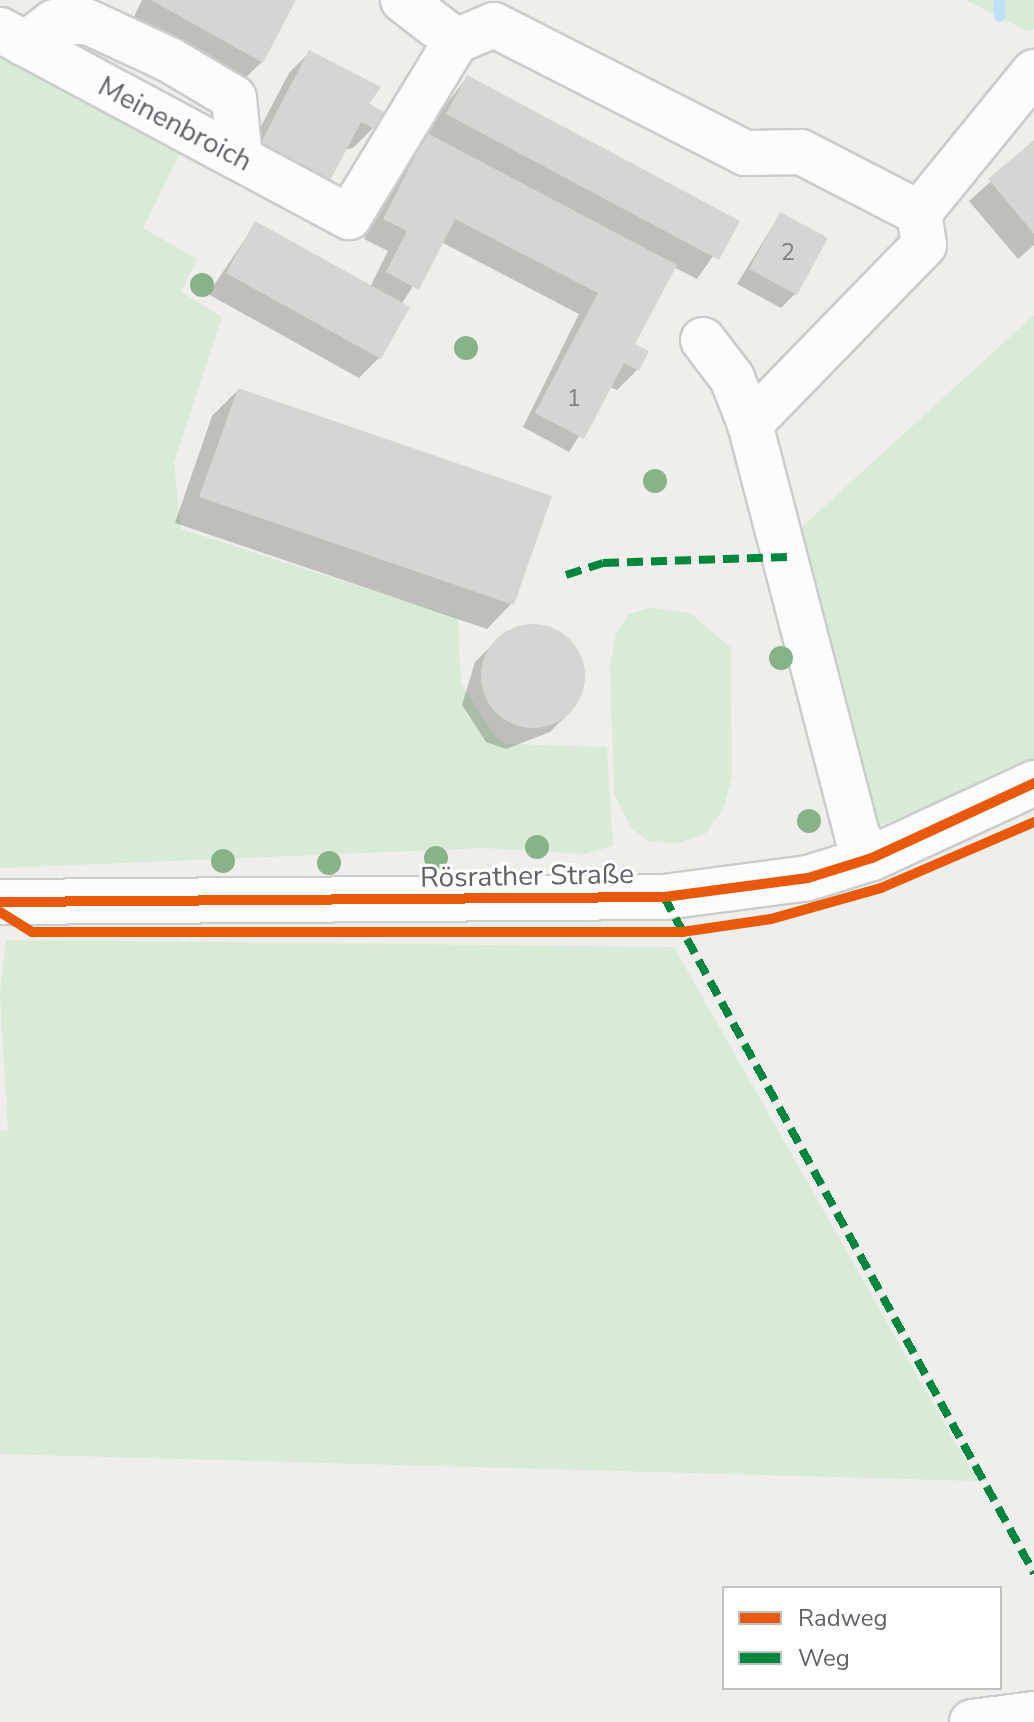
<!DOCTYPE html>
<meta charset="utf-8">
<style>
body{margin:0}
#map{position:relative;width:1034px;height:1722px;overflow:hidden;background:#efeeea;font-family:"Nunito Sans",sans-serif}
div>[style]{position:absolute}
.green>*{inset:0;background:#d8ebd6}
.shadow>*{inset:0;background:#0003}
.stream>*{height:11px;margin:-5.5px;padding:0 5.5px;transform-origin:5.5px;border-radius:5.5px;background:#bfe0f9}
.building>*{inset:0;background:#d6d5d3}
.round{border-radius:50%}
.roads{filter:drop-shadow(2px 0 #cbcccc) drop-shadow(-2px 0 #cbcccc) drop-shadow(0 2px #cbcccc) drop-shadow(0 -2px #cbcccc)}
.minor>*{height:44px;margin:-22px;padding:0 22px;transform-origin:22px;border-radius:22px;background:#fdfcfc}
.quiet>*{height:8px;margin-top:-4px;transform-origin:0;background:repeating-linear-gradient(90deg,#00873e 0 16px,transparent 0 24px)}
.cycleway>*{height:10px;margin:-5px;padding:0 5px;transform-origin:5px;border-radius:5px;background:#e8590c}
.trees>*{width:24px;height:24px;margin:-12px;border-radius:50%;background:#88b388}
span{translate:-50% -50%;white-space:nowrap;text-align:center;line-height:1.15;-webkit-text-stroke:6px #fff;paint-order:stroke}
.number-label{font-size:24px;color:#7e8184}
.number-label span{-webkit-text-stroke-width:0}
.street-label{font-size:28px;color:#5f6368}
.legend{position:absolute;left:722px;top:1586px;width:280px;height:104px;box-sizing:border-box;background:#fff;border:2px solid #bfc1c3;margin:0;padding:10px 14px;list-style:none;font-size:24px;color:#5f6368}
.legend li{display:flex;align-items:center;gap:16px;height:40px}
.legend b{width:40px;border:2px solid #bfc1c3}
</style>
<div id="map">
<div class="green">
<i style="clip-path:polygon(966px 0,1034px 0,1034px 29px,1027px 31px)"></i>
<i style="clip-path:polygon(0 58px,180px 153px,143px 228px,197px 259px,181px 292px,222px 317px,174px 463px,181px 529px,458px 618px,461px 684px,496px 737px,506px 744px,607px 747px,613px 846px,583px 854px,485px 848px,0 868px)"></i>
<i style="clip-path:polygon(1034px 315px,1034px 761px,857px 835px,792px 536px)"></i>
<i style="clip-path:polygon(650px 608px,690px 613px,731px 648px,732px 777px,723px 809px,705px 834px,678px 843px,650px 842px,632px 829px,614px 794px,610px 665px,616px 633px,629px 614px)"></i>
<i style="clip-path:polygon(6px 940px,674px 947px,977px 1481px,0 1454px,0 1131px,8px 1130px,0 993px)"></i>
</div>
<div class="shadow">
<i style="clip-path:polygon(142px 0,293px 0,262px 62px,241px 82px,130px 25px)"></i>
<i style="clip-path:polygon(309px 53px,381px 113px,373px 128px,353px 148px,237px 172px,289px 73px)"></i>
<i style="clip-path:polygon(467px 77px,737px 222px,697px 279px,674px 267px,632px 344px,647px 352px,637px 370px,617px 390px,610px 387px,569px 452px,523px 427px,579px 314px,441px 242px,401px 305px,407px 308px,379px 358px,359px 378px,208px 294px,256px 223px,370px 287px,388px 251px,364px 239px,407px 156px)"></i>
<i style="clip-path:polygon(1034px 143px,1034px 245px,1018px 259px,969px 201px)"></i>
<i style="clip-path:polygon(780px 214px,795px 294px,781px 308px,737px 284px)"></i>
<i style="clip-path:polygon(238px 390px,512px 603px,487px 629px,175px 523px,212px 416px)"></i>
<i style="clip-path:polygon(538px 626px,575px 647px,583px 669px,571px 711px,550px 732px,506px 749px,486px 742px,462px 705px,475px 662px,496px 641px)"></i>
</div>
<div class="stream">
<i style="left:999px;top:16px;width:16px;rotate:-90deg"></i>
</div>
<div class="building">
<i style="clip-path:polygon(151px 0,296px 0,263px 63px)"></i>
<i style="clip-path:polygon(309px 50px,381px 87px,369px 104px,384px 112px,375px 129px,361px 122px,326px 188px,256px 152px)"></i>
<i style="clip-path:polygon(467px 75px,740px 221px,719px 260px,446px 114px)"></i>
<i style="clip-path:polygon(427px 133px,677px 265px,635px 344px,649px 351px,639px 371px,624px 363px,584px 439px,535px 413px,598px 293px,455px 219px,419px 290px,386px 272px,407px 231px,383px 219px)"></i>
<i style="clip-path:polygon(1034px 140px,1034px 234px,988px 179px)"></i>
<i style="clip-path:polygon(780px 212px,828px 238px,797px 295px,749px 269px)"></i>
<i style="clip-path:polygon(255px 221px,410px 307px,381px 359px,226px 273px)"></i>
<i style="clip-path:polygon(238px 388px,552px 496px,514px 605px,199px 497px)"></i>
<i class="round" style="left:481px;top:624px;width:104px;height:104px"></i>
</div>
<div class="roads">
<div class="minor">
<i style="left:403px;top:0;width:67px;rotate:37.7deg"></i>
<i style="left:0;top:30px;width:396px;rotate:28.2deg"></i>
<i style="left:349px;top:217px;width:206px;rotate:-58.7deg"></i>
<i style="left:456px;top:41px;width:41px;rotate:-22.8deg"></i>
<i style="left:494px;top:25px;width:282px;rotate:27deg"></i>
<i style="left:745px;top:153px;width:56px;rotate:-1deg"></i>
<i style="left:801px;top:152px;width:133px;rotate:27.3deg"></i>
<i style="left:919px;top:213px;width:32px;rotate:81deg"></i>
<i style="left:924px;top:245px;width:250px;rotate:134.2deg"></i>
<i style="left:25px;top:44px;width:36px;rotate:-37deg"></i>
<i style="left:54px;top:22px;width:34px"></i>
<i style="left:88px;top:22px;width:90px;rotate:24.9deg"></i>
<i style="left:170px;top:60px;width:74px;rotate:30.7deg"></i>
<i style="left:234px;top:98px;width:61px;rotate:84.4deg"></i>
<i style="left:919px;top:213px;width:182px;rotate:-50.8deg"></i>
<i style="left:703px;top:340px;width:48px;rotate:52.7deg"></i>
<i style="left:732px;top:378px;width:49px;rotate:68.6deg"></i>
<i style="left:750px;top:424px;width:425px;rotate:75.4deg"></i>
<i style="left:857px;top:835px;width:27px;rotate:57deg"></i>
<i style="left:0;top:902px;width:664px;rotate:-0.43deg"></i>
<i style="left:664px;top:897px;width:145px;rotate:-7.5deg"></i>
<i style="left:808px;top:878px;width:67px;rotate:-17.4deg"></i>
<i style="left:872px;top:858px;width:179px;rotate:-24.8deg"></i>
<i style="left:972px;top:1722px;width:63px;rotate:-7.4deg"></i>
</div>
</div>
<div class="quiet">
<i style="left:566px;top:575px;width:39px;rotate:-18deg"></i>
<i style="left:603px;top:563px;width:184px;rotate:-1.9deg"></i>
<i style="left:664px;top:897px;width:771px;rotate:61.31deg"></i>
</div>
<div class="cycleway">
<i style="left:0;top:902px;width:664px;rotate:-0.43deg"></i>
<i style="left:664px;top:897px;width:145px;rotate:-7.5deg"></i>
<i style="left:808px;top:878px;width:67px;rotate:-17.4deg"></i>
<i style="left:872px;top:858px;width:179px;rotate:-24.8deg"></i>
<i style="left:0;top:912px;width:38px;rotate:32deg"></i>
<i style="left:32px;top:932px;width:650px"></i>
<i style="left:682px;top:932px;width:90px;rotate:-8.3deg"></i>
<i style="left:771px;top:919px;width:114px;rotate:-15.7deg"></i>
<i style="left:881px;top:888px;width:167px;rotate:-23.3deg"></i>
</div>
<div class="trees">
<i style="left:202px;top:285px"></i>
<i style="left:466px;top:348px"></i>
<i style="left:655px;top:481px"></i>
<i style="left:781px;top:658px"></i>
<i style="left:809px;top:821px"></i>
<i style="left:537px;top:847px"></i>
<i style="left:436px;top:858px"></i>
<i style="left:223px;top:861px"></i>
<i style="left:329px;top:863px"></i>
</div>
<div class="number-label">
<span style="left:788px;top:253px">2</span>
<span style="left:574px;top:399px">1</span>
</div>
<div class="street-label">
<span style="left:175px;top:124px;rotate:28deg">Meinenbroich</span>
<span style="left:527px;top:876px;rotate:-1deg">Rösrather Straße</span>
</div>
<ul class="legend">
<li><b style="height:10px;background:#e8590c"></b>Radweg</li>
<li><b style="height:10px;background:#00873e"></b>Weg</li>
</ul>
</div>
